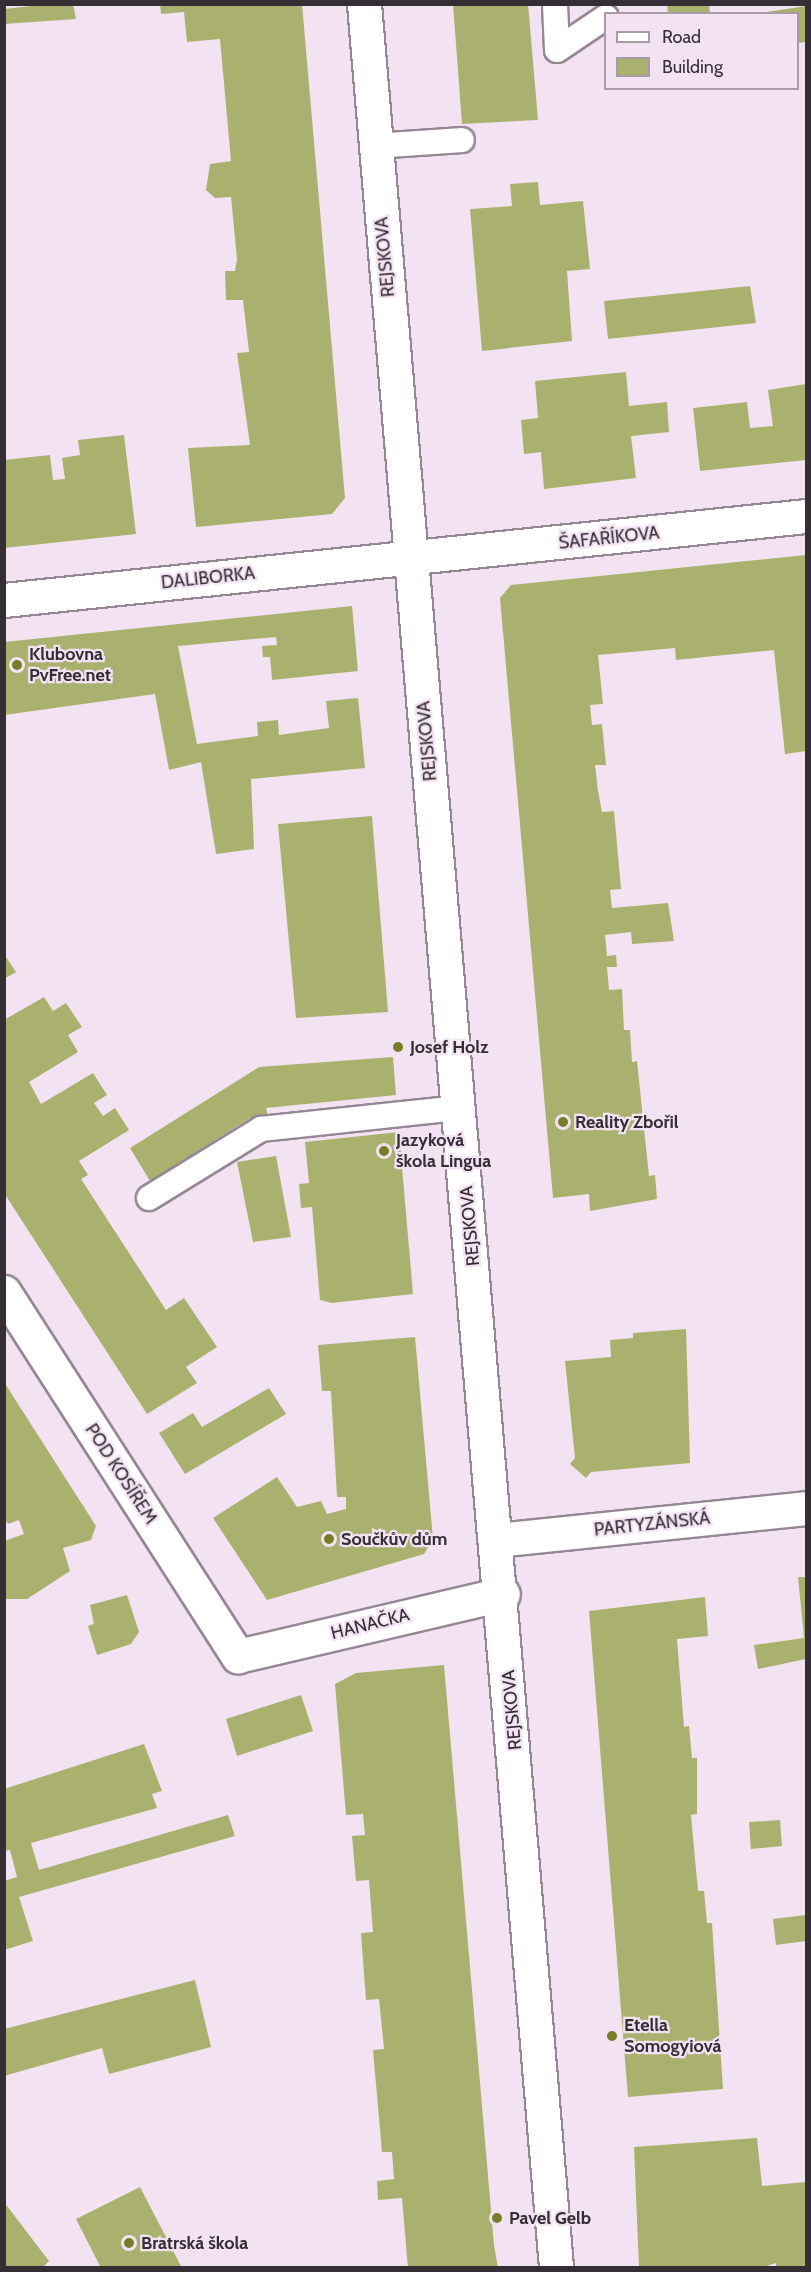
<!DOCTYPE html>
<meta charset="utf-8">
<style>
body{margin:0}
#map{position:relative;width:811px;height:2272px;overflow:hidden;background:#f3e3f2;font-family:Cabin,sans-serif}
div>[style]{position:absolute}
.building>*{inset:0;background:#aab16e}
.roads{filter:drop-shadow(2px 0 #968795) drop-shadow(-2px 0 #968795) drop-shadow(0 2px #968795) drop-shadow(0 -2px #968795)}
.lane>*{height:24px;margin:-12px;padding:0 12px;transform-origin:12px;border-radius:12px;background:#fff}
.street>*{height:33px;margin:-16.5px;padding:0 16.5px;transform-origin:16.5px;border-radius:16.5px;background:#fff}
.dots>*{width:16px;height:16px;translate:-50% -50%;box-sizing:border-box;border:3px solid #f3e3f2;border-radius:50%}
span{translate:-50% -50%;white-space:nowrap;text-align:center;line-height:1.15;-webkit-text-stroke:4.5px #f3e3f2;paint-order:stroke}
.street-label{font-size:18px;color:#352f35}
.poi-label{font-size:18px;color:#352f35;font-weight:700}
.left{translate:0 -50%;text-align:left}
.frame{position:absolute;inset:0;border:6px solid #352f35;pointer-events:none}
.legend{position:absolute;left:604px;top:12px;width:195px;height:78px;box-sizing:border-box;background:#f3e3f2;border:2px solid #a79ba6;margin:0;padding:8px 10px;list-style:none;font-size:18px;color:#352f35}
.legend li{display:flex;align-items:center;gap:12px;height:30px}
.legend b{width:30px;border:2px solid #a79ba6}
</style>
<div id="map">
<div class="building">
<i style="clip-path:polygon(50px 4px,73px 4px,76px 19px,4px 24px,4px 9px)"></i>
<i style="clip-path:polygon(160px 4px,302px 4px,345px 498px,332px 514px,196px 527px,188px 448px,250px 445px,237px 353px,249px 352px,243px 300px,226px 300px,225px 271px,235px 271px,237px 259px,231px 197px,215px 198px,206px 190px,210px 164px,231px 161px,220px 39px,187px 42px,184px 12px,161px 14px)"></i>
<i style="clip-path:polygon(453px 4px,528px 4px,538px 120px,462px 124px)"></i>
<i style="clip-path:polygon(667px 4px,709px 4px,710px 14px,668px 14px)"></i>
<i style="clip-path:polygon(806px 6px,806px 42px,798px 43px,798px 14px,753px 14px)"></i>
<i style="clip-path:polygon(538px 182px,540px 205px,583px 201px,590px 269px,567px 271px,572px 341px,482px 351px,470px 209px,512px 206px,510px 184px)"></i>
<i style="clip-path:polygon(750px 286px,756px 323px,608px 339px,604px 301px)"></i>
<i style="clip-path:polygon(626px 372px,629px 406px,667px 402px,669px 432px,631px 436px,636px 478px,544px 489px,541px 452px,524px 454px,521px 420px,538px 418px,535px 381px)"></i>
<i style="clip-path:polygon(806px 384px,806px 460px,700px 471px,693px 408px,747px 402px,750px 428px,773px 426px,768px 390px)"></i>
<i style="clip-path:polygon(124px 435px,136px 534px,4px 548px,4px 460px,50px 455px,53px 480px,65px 479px,62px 458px,80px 455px,78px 440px)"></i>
<i style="clip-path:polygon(806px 555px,806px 751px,785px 754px,774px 650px,676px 660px,675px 648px,598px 655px,603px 704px,590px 705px,592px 725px,602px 724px,606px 765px,595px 765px,598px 791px,602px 812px,614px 811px,621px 889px,610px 890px,612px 908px,668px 903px,674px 941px,632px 944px,631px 932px,605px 935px,607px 956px,616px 955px,617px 967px,607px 967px,609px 990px,622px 989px,624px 1030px,630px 1030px,632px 1062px,637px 1061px,649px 1176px,655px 1175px,657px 1199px,590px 1211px,589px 1194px,553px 1198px,500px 598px,511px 585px)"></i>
<i style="clip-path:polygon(352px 606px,358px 671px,272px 680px,270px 657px,263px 657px,262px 646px,277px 645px,276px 637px,178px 646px,197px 744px,258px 736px,257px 722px,278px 720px,279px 735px,329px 728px,326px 701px,358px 698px,365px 768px,251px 779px,254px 849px,216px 854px,201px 762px,169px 770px,155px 694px,4px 715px,4px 642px)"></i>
<i style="clip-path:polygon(372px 816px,388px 1012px,296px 1018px,278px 824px)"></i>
<i style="clip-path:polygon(4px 954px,16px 972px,4px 979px)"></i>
<i style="clip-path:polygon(44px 997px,53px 1011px,66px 1003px,82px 1027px,68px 1035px,78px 1052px,29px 1082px,41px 1104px,93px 1073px,107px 1095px,94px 1103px,103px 1116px,115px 1108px,129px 1130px,79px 1161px,88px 1175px,81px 1179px,166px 1310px,184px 1298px,217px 1347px,186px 1367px,197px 1383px,147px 1414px,4px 1193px,4px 1020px)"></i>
<i style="clip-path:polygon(393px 1057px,396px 1095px,266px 1108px,268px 1116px,250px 1118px,150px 1181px,130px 1148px,259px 1067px)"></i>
<i style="clip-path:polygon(399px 1132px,413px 1294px,332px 1303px,320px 1300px,312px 1207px,301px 1208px,299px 1184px,309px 1183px,305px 1142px)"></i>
<i style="clip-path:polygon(276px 1156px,291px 1237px,253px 1242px,237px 1162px)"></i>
<i style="clip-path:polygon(686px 1329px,690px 1463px,591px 1472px,586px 1478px,570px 1464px,575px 1458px,565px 1361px,611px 1357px,610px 1340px,633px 1338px,633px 1333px)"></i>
<i style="clip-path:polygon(415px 1337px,433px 1539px,424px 1554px,267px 1600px,213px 1518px,277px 1477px,297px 1507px,321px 1501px,327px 1514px,346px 1509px,346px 1497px,337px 1497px,331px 1391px,322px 1391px,318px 1345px)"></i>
<i style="clip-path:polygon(4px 1382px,96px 1526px,91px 1540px,63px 1548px,70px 1571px,27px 1599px,4px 1599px,4px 1541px,24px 1534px,19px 1520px,8px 1524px,4px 1518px)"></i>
<i style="clip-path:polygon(269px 1388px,286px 1414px,185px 1474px,159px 1433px,193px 1413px,202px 1427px)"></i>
<i style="clip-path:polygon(798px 1577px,806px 1577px,806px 1659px,758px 1669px,754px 1645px,804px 1638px)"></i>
<i style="clip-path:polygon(127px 1595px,139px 1632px,131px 1644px,97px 1655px,88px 1626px,94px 1624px,90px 1605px)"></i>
<i style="clip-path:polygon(705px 1597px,708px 1636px,677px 1639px,684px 1727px,689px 1726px,692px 1758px,697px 1758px,697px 1814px,691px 1815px,698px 1891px,704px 1891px,707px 1923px,712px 1923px,723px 2089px,628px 2097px,589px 1611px)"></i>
<i style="clip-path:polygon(444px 1665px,494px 2245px,498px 2268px,408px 2268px,402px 2198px,378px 2200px,377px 2181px,394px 2179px,392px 2152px,382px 2152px,373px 2050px,384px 2049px,379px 1999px,366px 2000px,361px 1933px,373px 1932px,369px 1880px,356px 1881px,352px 1836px,365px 1835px,363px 1814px,346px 1815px,335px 1684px,356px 1673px)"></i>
<i style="clip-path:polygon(301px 1695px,313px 1731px,237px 1756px,226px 1719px)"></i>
<i style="clip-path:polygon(144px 1744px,162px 1791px,152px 1794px,157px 1808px,31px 1843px,39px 1870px,228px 1815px,235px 1836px,19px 1897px,33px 1941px,4px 1950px,4px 1881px,17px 1877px,10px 1850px,4px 1851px,4px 1789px)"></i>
<i style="clip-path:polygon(780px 1820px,782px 1846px,751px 1849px,749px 1822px)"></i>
<i style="clip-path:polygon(806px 1915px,806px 1941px,776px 1945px,773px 1919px)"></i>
<i style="clip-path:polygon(195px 1980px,211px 2047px,109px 2074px,102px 2048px,4px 2076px,4px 2029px)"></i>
<i style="clip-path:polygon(757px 2138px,762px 2186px,806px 2182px,806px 2268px,776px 2268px,776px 2263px,760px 2268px,639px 2268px,634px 2147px)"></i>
<i style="clip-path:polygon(140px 2187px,182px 2268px,101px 2268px,76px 2219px)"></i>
<i style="clip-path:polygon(4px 2202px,49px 2261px,42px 2268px,4px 2268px)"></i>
</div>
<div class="roads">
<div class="lane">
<i style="left:555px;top:4px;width:46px;rotate:87.5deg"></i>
<i style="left:557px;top:50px;width:59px;rotate:-34deg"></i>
<i style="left:375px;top:146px;width:87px;rotate:-3.9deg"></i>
<i style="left:149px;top:1198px;width:132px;rotate:-31.6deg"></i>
<i style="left:261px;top:1129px;width:199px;rotate:-6.1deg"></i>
</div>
<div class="street">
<i style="left:364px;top:4px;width:2272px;rotate:85.15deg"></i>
<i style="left:4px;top:600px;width:806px;rotate:-5.98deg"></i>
<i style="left:4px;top:1292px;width:433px;rotate:57.3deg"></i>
<i style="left:238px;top:1656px;width:272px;rotate:-13.2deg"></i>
<i style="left:497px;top:1540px;width:311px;rotate:-5.9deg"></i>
</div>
</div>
<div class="dots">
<i style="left:17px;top:665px;background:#777d27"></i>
<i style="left:398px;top:1047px;background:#777d27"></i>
<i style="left:563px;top:1122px;background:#777d27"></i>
<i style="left:384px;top:1151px;background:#777d27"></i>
<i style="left:329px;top:1539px;background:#777d27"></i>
<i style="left:612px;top:2036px;background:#777d27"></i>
<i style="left:497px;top:2218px;background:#777d27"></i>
<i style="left:129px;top:2243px;background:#777d27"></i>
</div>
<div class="street-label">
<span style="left:385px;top:257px;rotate:-95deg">REJSKOVA</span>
<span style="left:609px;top:538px;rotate:-6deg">ŠAFAŘÍKOVA</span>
<span style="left:208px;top:578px;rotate:-6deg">DALIBORKA</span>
<span style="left:427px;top:741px;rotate:-95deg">REJSKOVA</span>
<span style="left:470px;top:1226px;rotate:-95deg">REJSKOVA</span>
<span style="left:121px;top:1474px;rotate:57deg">POD KOSÍŘEM</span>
<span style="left:652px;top:1524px;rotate:-6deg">PARTYZÁNSKÁ</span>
<span style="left:370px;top:1624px;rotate:-14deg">HANAČKA</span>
<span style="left:512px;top:1710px;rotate:-95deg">REJSKOVA</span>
</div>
<div class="poi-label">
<span class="left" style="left:29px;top:665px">Klubovna<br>PvFree.net</span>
<span class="left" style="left:410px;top:1047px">Josef Holz</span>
<span class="left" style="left:575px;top:1122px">Reality Zbořil</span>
<span class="left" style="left:396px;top:1151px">Jazyková<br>škola Lingua</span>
<span class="left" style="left:341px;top:1539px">Součkův dům</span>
<span class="left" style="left:624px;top:2036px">Etella<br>Somogyiová</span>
<span class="left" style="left:509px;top:2218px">Pavel Gelb</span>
<span class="left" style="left:141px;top:2243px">Bratrská škola</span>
</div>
<div class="frame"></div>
<ul class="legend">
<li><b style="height:8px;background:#fff"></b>Road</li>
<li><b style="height:16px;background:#aab16e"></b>Building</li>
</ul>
</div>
